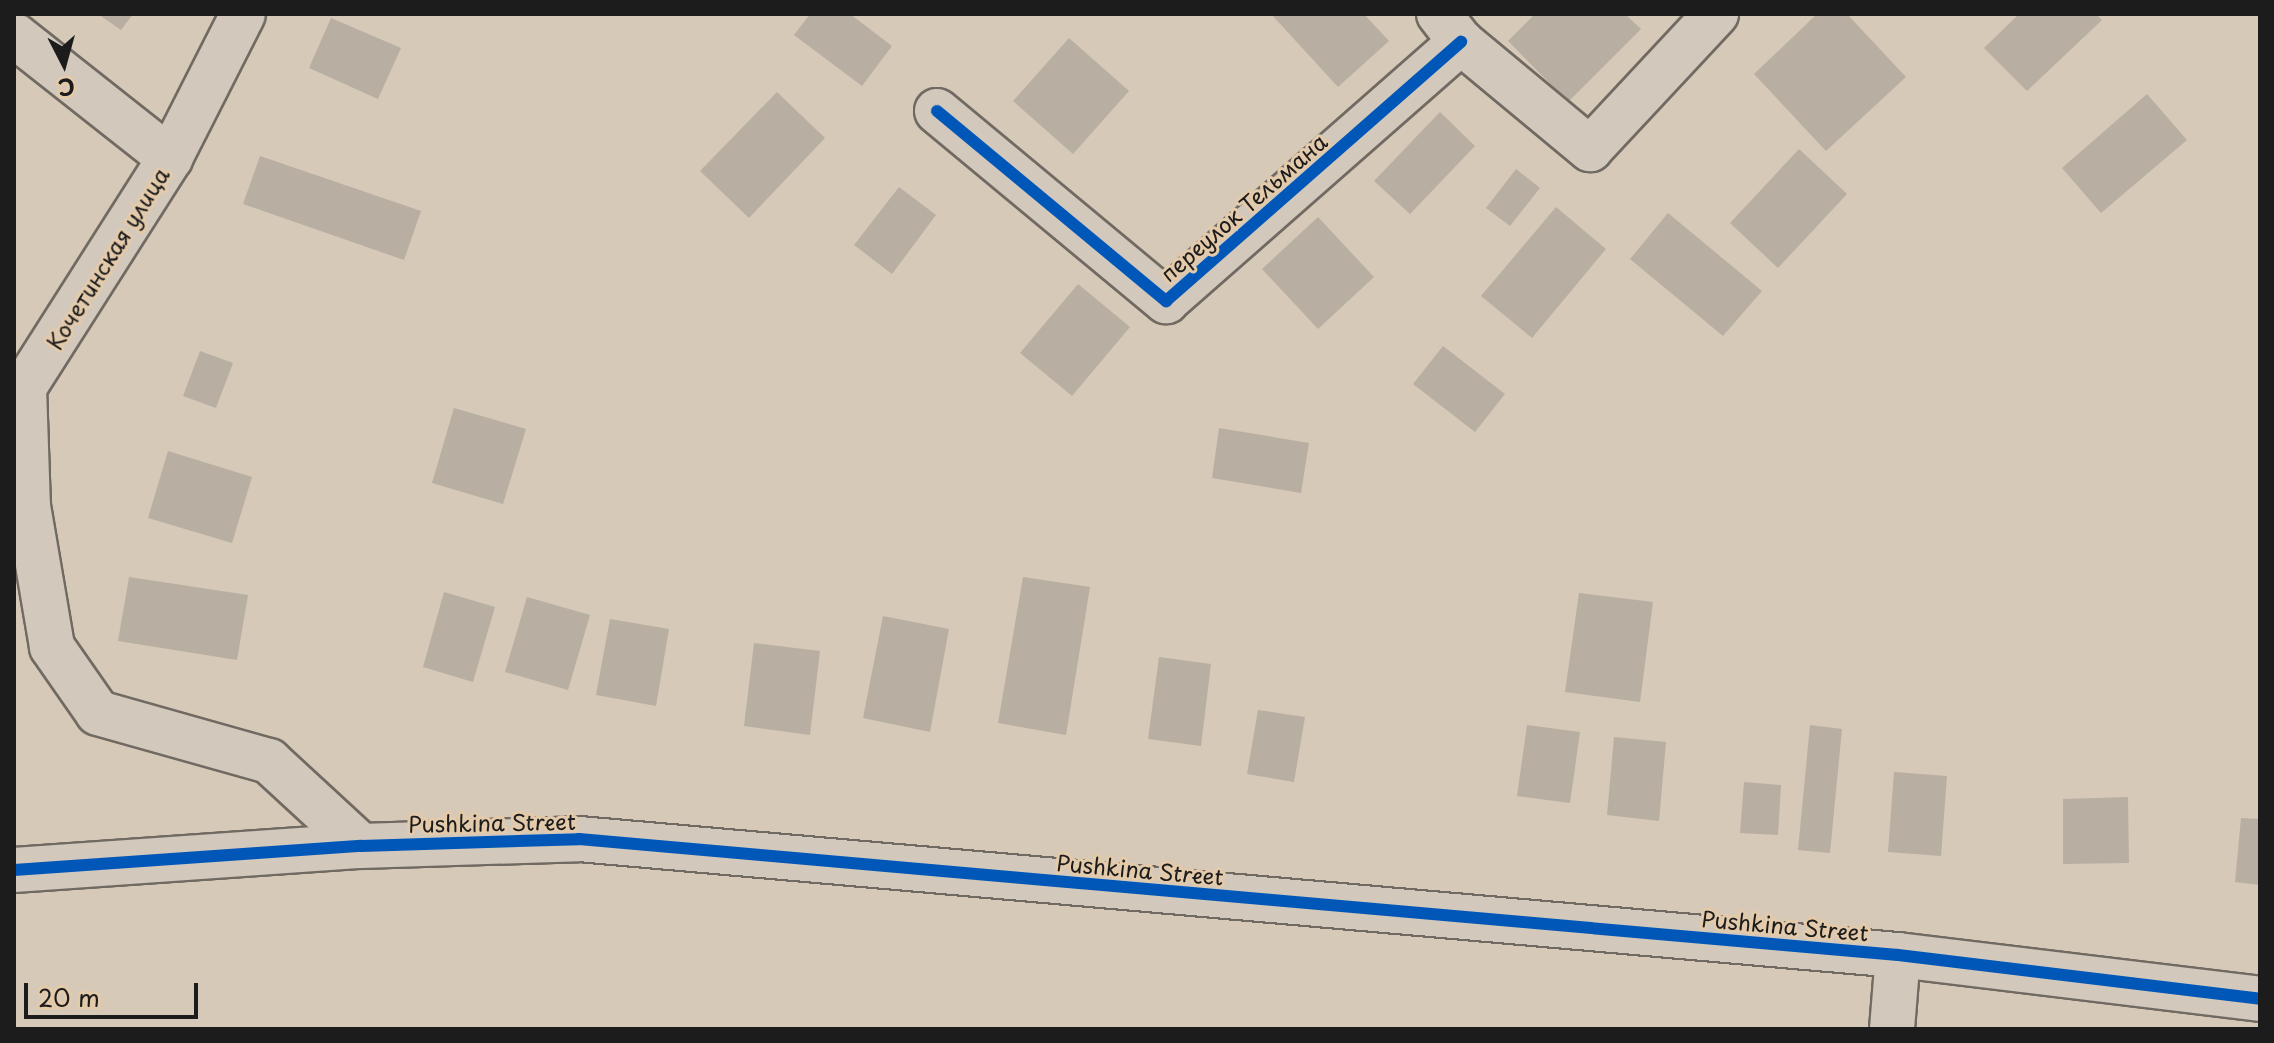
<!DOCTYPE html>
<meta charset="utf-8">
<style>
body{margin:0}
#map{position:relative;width:2274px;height:1043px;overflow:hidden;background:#d6c9b8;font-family:"Playpen Sans",sans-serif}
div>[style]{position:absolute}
.building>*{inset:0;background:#b8aea2}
.roads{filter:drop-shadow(2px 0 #706a62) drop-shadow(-2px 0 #706a62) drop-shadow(0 2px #706a62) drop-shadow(0 -2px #706a62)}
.minor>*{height:44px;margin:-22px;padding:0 22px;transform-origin:22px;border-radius:22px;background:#d2c8bc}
.cycleway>*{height:12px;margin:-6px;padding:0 6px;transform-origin:6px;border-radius:6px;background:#0057b8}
span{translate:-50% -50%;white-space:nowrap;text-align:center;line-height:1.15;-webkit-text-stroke:6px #e3caab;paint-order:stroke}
.street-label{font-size:22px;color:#1c1c1c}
.frame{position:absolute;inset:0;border:16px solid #1c1c1c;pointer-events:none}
.north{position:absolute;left:24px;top:24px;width:80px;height:80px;-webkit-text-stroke:6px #e3caab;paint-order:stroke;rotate:174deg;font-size:22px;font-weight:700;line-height:32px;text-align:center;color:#1c1c1c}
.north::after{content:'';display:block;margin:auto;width:28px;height:36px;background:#1c1c1c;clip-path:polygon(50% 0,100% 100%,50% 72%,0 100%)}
.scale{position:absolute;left:24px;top:983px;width:174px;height:36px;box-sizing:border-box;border:4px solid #1c1c1c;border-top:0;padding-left:10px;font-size:24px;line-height:28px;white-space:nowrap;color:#1c1c1c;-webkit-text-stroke:6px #e3caab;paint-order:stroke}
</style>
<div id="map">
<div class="building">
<i style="clip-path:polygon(98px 14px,133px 14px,121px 30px)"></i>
<i style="clip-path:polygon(810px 14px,850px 14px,892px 46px,862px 86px,794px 35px)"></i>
<i style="clip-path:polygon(1271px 14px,1364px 14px,1389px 41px,1338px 87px)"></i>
<i style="clip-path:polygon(1535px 14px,1625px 14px,1641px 29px,1568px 102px,1508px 41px)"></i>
<i style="clip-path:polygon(1817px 14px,1847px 14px,1906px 77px,1826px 151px,1754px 74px)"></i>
<i style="clip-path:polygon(2019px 14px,2096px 14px,2102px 20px,2027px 91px,1984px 48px)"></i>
<i style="clip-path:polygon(331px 18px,401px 48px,378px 99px,309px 68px)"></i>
<i style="clip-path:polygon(1069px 38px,1129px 91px,1073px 154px,1013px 101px)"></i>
<i style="clip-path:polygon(777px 92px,825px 138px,749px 218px,700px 171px)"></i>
<i style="clip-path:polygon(2147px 94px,2187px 140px,2101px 213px,2062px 168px)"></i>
<i style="clip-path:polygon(1440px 112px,1475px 146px,1410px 214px,1374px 181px)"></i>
<i style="clip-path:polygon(1799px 149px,1847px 194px,1778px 268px,1730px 223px)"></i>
<i style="clip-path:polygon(260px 156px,421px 211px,404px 260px,243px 204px)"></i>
<i style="clip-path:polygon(1516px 169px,1540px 188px,1510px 226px,1486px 208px)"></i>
<i style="clip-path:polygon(899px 187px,936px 215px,892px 274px,854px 245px)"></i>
<i style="clip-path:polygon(1556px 207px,1606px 249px,1532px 338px,1481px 296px)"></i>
<i style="clip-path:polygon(1668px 213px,1762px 291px,1723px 336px,1630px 259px)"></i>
<i style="clip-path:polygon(1318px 217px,1374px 277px,1318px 329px,1262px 269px)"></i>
<i style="clip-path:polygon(1078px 284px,1130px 327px,1072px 396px,1020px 353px)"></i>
<i style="clip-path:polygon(1443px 346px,1505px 394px,1475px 432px,1413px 384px)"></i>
<i style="clip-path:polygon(200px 351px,233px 363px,216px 408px,183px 396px)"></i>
<i style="clip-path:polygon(454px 408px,526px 429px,503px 504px,432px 483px)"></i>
<i style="clip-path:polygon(1219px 428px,1309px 443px,1301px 493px,1212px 478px)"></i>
<i style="clip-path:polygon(168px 451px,252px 477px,232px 543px,148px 518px)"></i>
<i style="clip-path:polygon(129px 577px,248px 595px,237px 660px,118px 641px)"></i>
<i style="clip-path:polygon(1023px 577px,1090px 587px,1066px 735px,998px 723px)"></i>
<i style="clip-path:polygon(444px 592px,495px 607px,473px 682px,423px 667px)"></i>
<i style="clip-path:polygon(1579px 593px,1653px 602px,1640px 702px,1565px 692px)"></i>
<i style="clip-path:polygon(527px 597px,590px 615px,568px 690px,505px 672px)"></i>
<i style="clip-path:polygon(883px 616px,949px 629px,930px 732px,863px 718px)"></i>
<i style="clip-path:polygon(610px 619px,669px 629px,656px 706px,596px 695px)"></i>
<i style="clip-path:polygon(754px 643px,820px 651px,810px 735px,744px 726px)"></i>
<i style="clip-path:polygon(1159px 657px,1211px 664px,1201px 746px,1148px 739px)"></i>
<i style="clip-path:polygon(1258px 710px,1305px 717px,1294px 782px,1247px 774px)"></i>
<i style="clip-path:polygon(1527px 725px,1580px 732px,1570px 803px,1517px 796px)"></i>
<i style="clip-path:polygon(1810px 725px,1842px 729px,1830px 853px,1798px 850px)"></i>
<i style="clip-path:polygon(1614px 737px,1666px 742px,1659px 821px,1607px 815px)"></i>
<i style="clip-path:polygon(1894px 772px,1947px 776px,1941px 856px,1888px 852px)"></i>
<i style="clip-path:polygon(1744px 782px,1781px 785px,1778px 835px,1740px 833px)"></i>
<i style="clip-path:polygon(2128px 797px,2129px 863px,2063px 864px,2063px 799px)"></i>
<i style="clip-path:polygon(2241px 818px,2260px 819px,2260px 885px,2235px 882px)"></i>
</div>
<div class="roads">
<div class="minor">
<i style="left:1439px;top:14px;width:36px;rotate:52deg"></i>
<i style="left:1461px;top:42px;width:168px;rotate:39.7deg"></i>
<i style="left:1590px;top:149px;width:185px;rotate:-47deg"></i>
<i style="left:14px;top:35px;width:199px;rotate:38.3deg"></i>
<i style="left:937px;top:111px;width:298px;rotate:39.7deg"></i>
<i style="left:1166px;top:301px;width:393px;rotate:-41.3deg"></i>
<i style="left:24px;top:387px;width:119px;rotate:88.1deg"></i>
<i style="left:28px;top:506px;width:143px;rotate:80.3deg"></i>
<i style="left:52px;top:647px;width:80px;rotate:55.1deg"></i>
<i style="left:98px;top:713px;width:178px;rotate:15.7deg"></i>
<i style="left:269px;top:761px;width:125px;rotate:42.7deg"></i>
<i style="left:14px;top:403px;width:290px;rotate:-57.5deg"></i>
<i style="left:170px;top:158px;width:161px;rotate:-63.1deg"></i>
<i style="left:14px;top:870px;width:348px;rotate:-4deg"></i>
<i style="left:361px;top:846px;width:218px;rotate:-1.8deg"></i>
<i style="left:579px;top:839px;width:1324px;rotate:5.03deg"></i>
<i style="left:1898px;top:955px;width:365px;rotate:6.9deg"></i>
<i style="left:1892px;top:1029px;width:74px;rotate:-85.4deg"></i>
</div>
</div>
<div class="cycleway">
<i style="left:937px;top:111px;width:298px;rotate:39.7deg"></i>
<i style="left:1166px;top:301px;width:393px;rotate:-41.3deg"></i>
<i style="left:14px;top:870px;width:348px;rotate:-4deg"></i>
<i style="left:361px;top:846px;width:218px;rotate:-1.8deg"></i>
<i style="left:579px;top:839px;width:1324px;rotate:5.03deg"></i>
<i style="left:1898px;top:955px;width:365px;rotate:6.9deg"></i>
</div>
<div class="street-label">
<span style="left:1243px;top:207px;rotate:-41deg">переулок Тельмана</span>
<span style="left:107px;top:258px;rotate:-58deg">Кочетинская улица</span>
<span style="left:492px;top:822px;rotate:-1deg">Pushkina Street</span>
<span style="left:1140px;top:869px;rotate:5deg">Pushkina Street</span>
<span style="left:1785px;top:925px;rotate:5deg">Pushkina Street</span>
</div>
<div class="frame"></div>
<div class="north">С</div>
<div class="scale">20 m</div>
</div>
